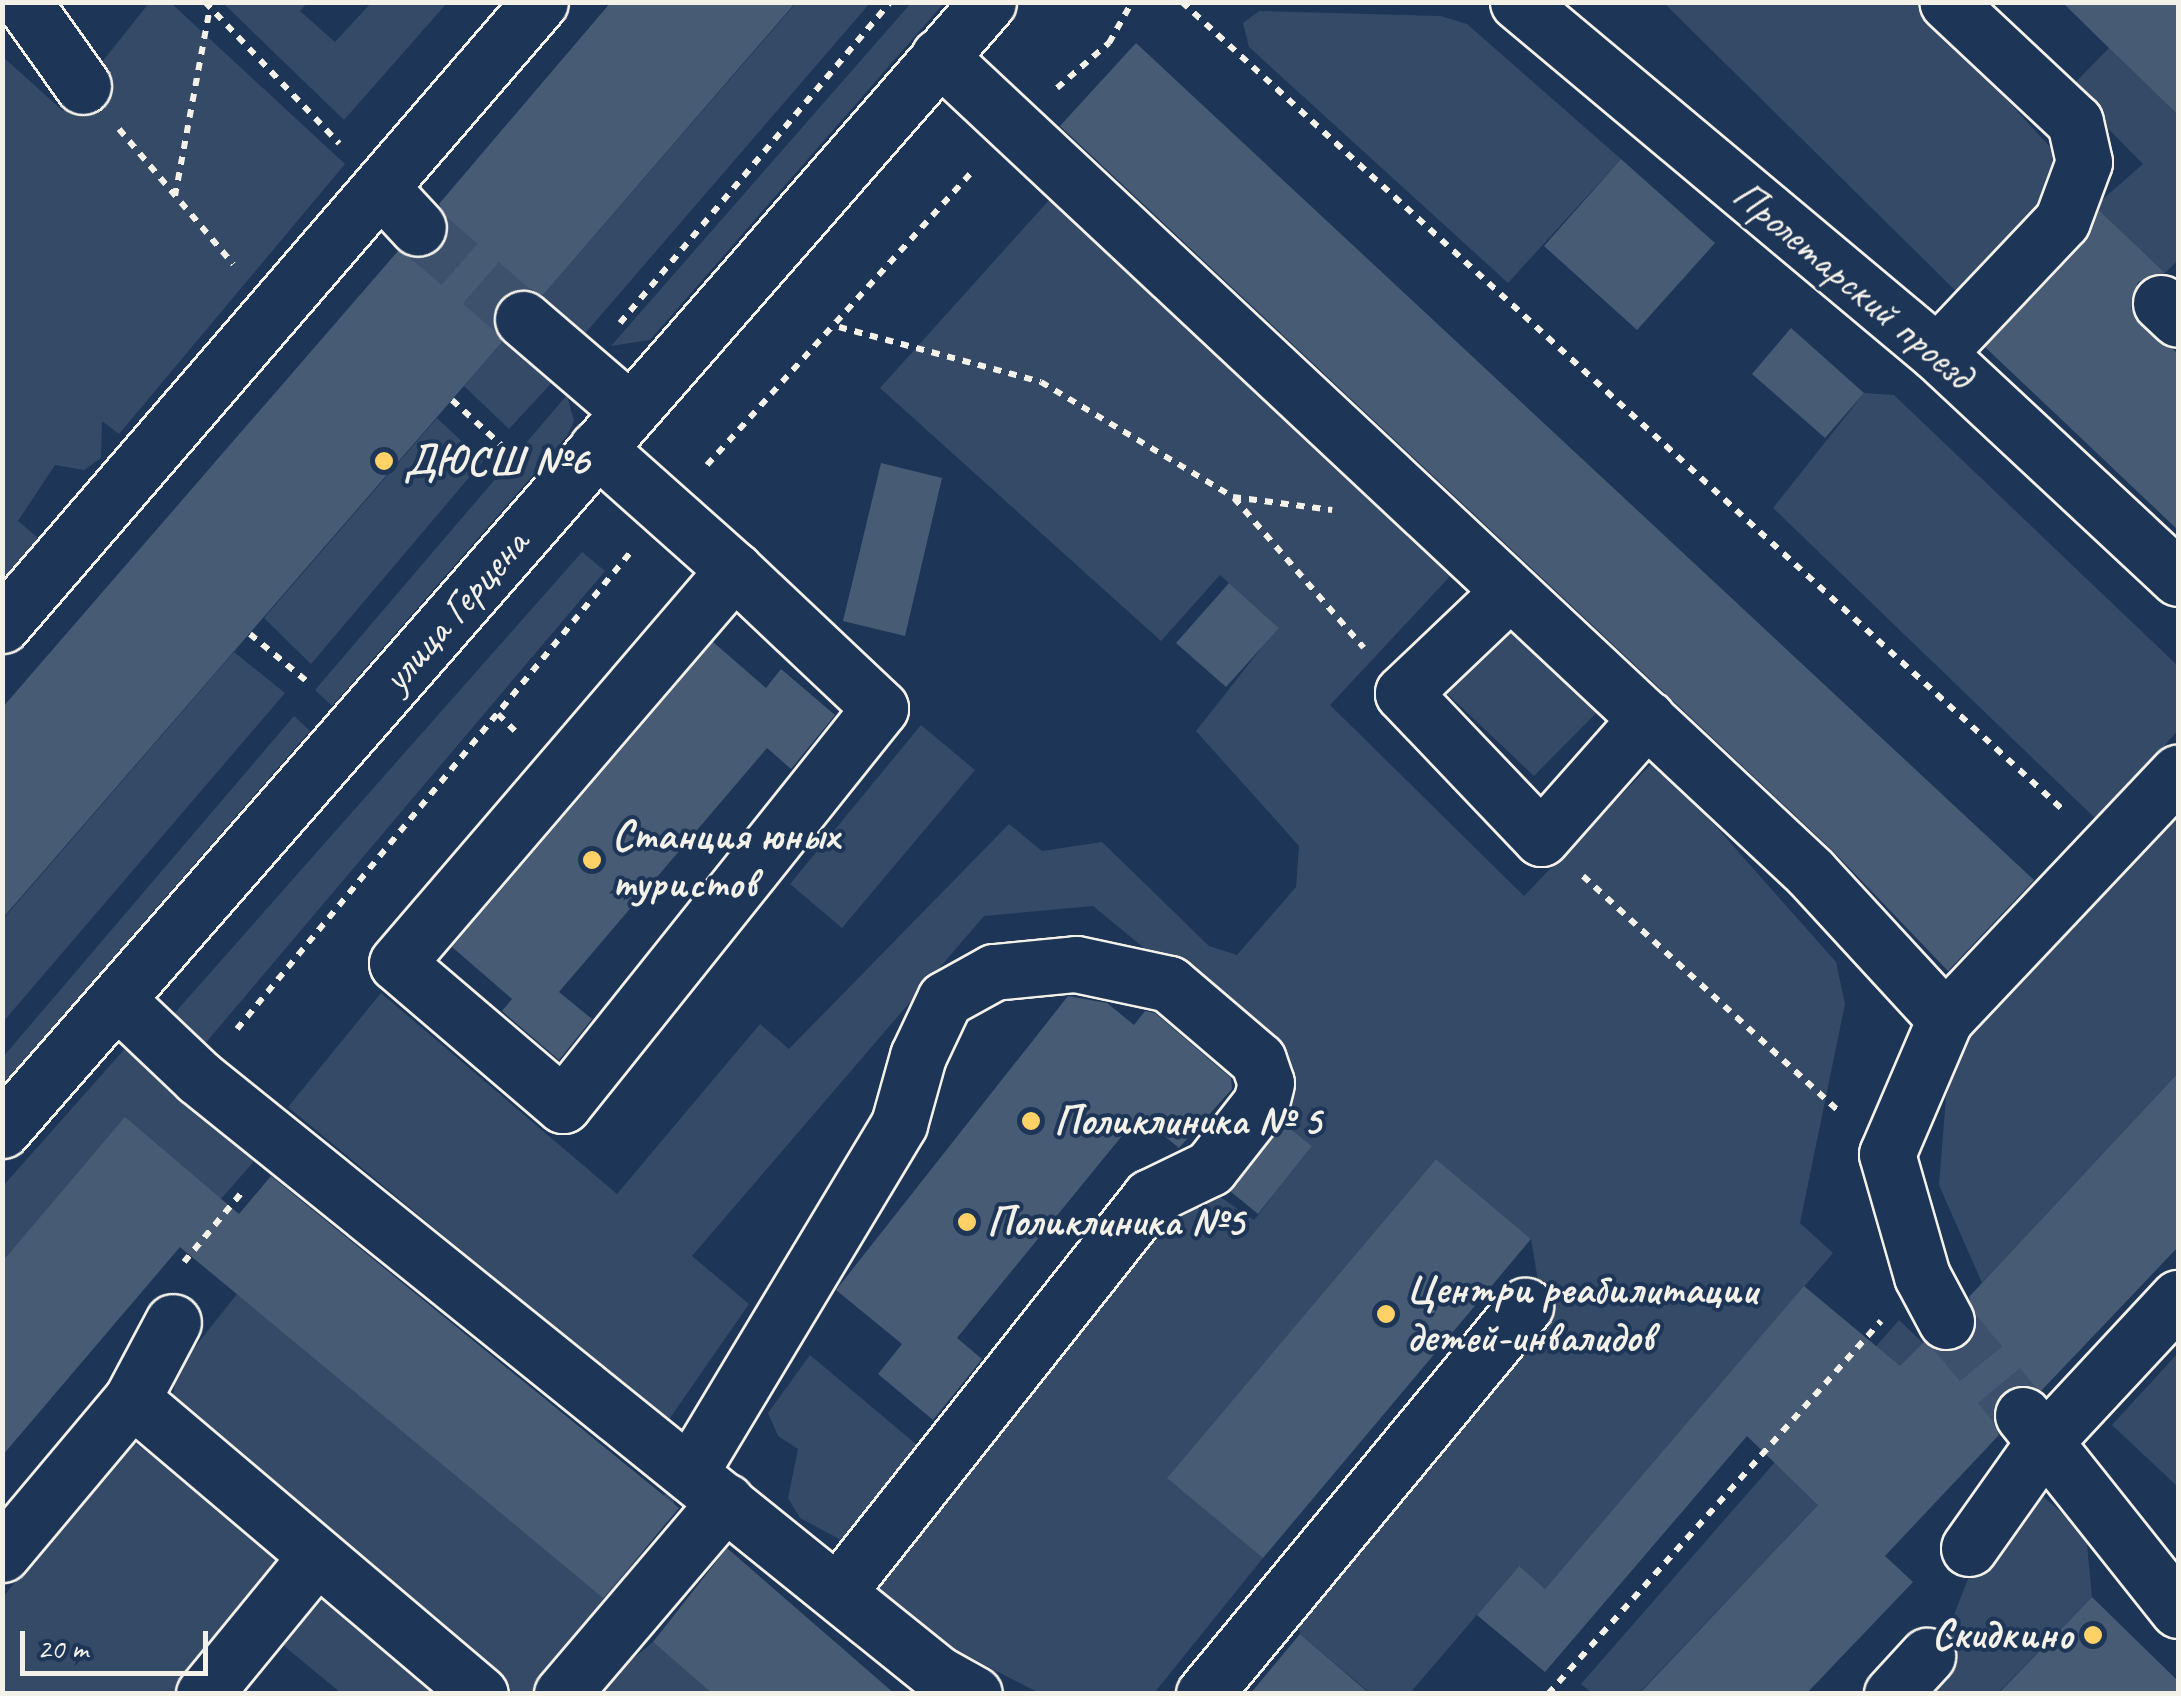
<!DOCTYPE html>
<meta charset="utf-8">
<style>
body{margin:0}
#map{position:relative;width:2181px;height:1696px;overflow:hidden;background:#1d3557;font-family:Caveat,sans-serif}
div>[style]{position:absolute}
.green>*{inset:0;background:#354a67}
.building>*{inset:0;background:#485b74}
.minor-tunnel>*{height:55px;margin-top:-27.5px;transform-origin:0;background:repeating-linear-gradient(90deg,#3d516d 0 55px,transparent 0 83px)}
.path>*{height:6px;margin-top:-3px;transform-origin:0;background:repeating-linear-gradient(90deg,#f4f1e8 0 8px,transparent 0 16px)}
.roads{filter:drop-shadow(2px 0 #f4f1e8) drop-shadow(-2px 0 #f4f1e8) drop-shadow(0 2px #f4f1e8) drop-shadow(0 -2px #f4f1e8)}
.minor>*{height:55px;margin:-27.5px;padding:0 27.5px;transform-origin:27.5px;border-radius:27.5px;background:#1d3557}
.dots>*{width:28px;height:28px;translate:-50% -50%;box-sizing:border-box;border:5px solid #1d3557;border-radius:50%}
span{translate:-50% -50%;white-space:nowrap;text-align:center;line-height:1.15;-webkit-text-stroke:8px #1d3557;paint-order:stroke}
.street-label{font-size:42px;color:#f4f1e8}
.poi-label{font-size:42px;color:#f4f1e8;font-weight:700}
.left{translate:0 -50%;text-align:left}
.right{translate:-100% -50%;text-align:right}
.frame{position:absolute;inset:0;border:5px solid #f4f1e8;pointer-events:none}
.scale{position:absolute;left:20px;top:1631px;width:188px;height:45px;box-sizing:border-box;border:5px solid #f4f1e8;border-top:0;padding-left:12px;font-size:30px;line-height:35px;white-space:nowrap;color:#f4f1e8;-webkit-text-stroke:8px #1d3557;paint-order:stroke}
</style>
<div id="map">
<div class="green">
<i style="clip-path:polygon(149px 3px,171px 3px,345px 164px,119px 434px,102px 421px,101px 458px,84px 470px,55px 465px,18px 521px,37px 537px,37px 561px,2px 599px,2px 56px,63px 111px)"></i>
<i style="clip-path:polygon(223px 3px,307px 3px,300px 11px,335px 42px,371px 3px,447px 3px,344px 120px)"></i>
<i style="clip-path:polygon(796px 3px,870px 3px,582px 337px,536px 303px)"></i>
<i style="clip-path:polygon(911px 3px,944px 3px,650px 340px,611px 346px)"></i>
<i style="clip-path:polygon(1918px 3px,2062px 160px,2052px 200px,1967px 302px,1665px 4px)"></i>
<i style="clip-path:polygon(1259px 11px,1441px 16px,1467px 24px,1621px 159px,1508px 283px,1249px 47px,1243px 23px)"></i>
<i style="clip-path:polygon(2109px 48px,2178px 115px,2178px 260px,2165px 273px,2095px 206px,2143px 164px,2069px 89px)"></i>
<i style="clip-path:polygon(1050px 199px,1454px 572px,1330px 705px,1524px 896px,1656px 759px,1836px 962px,1845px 1004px,1800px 1223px,1833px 1253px,1545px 1589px,1518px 1567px,1410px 1693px,1370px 1693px,1300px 1634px,1295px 1610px,1541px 1299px,1531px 1239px,1436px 1159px,1168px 1477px,1263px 1558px,1155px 1692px,1039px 1693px,919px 1631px,878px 1590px,1185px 1193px,1219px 1196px,1254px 1220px,1312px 1146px,1280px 1121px,1291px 1069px,1093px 906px,984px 916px,692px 1256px,749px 1304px,668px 1421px,288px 1107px,381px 993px,617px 1194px,760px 1024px,789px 1049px,1009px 824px,1042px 851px,1102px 842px,1209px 946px,1237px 955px,1296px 887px,1299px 846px,1196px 731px,1278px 627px,1220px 575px,1161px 641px,880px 388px)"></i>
<i style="clip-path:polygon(508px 335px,557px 377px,509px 429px,464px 386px)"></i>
<i style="clip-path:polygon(1864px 393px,1894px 395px,2178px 666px,2178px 730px,2099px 822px,1773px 508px)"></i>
<i style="clip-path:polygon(567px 395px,574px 421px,567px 436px,332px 706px,315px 690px)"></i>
<i style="clip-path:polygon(437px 418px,483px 461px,311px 664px,264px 618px)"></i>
<i style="clip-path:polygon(582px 552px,605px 571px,203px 1046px,172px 1016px)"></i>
<i style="clip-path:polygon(1502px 618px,1602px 707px,1534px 776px,1439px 686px)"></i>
<i style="clip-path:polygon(234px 652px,285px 693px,3px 1022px,3px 919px)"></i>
<i style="clip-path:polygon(294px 716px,310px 731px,3px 1084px,3px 1057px)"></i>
<i style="clip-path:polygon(921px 725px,975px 770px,842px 928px,790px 884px)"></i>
<i style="clip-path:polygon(2178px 814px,2178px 1073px,1982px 1283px,1939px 1185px,1946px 1097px,1966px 1035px)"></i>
<i style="clip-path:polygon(129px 1044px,263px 1151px,221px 1199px,3px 1262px,3px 1186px)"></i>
<i style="clip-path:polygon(237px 1294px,589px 1586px,672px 1486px,675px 1510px,534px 1693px,498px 1693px,186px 1420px,173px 1394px,179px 1367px)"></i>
<i style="clip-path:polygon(1899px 1320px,1923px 1343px,1818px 1505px,1639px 1693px,1592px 1693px,1581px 1684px)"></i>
<i style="clip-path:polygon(2178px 1353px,2178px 1487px,2112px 1425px)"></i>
<i style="clip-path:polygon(810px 1355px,923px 1450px,841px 1540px,800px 1518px,788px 1498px,798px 1449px,778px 1436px,768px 1413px)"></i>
<i style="clip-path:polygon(131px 1440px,288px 1559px,179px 1693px,3px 1693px,2px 1598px)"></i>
<i style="clip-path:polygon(2031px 1486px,2086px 1534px,2092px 1597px,1998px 1693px,1904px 1694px,1936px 1661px,1980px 1548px)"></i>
<i style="clip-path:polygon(322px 1587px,454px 1693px,341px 1693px,278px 1641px)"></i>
<i style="clip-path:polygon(653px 1642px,713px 1693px,594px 1691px)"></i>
</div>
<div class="building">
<i style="clip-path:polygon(611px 2px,796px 2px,543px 295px,528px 288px,500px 298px,492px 314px,502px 342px,2px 919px,2px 708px,398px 251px,424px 259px,440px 250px,449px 222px,439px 204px)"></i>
<i style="clip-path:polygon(2062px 2px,2178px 2px,2178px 115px,2109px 48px)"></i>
<i style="clip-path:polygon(1136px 43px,2034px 880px,1948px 971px,1831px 849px,1060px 126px)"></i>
<i style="clip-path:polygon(1621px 159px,1715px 243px,1637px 330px,1544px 246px)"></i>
<i style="clip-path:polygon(2099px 210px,2165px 273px,2138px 282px,2131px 309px,2178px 354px,2178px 530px,1985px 347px,2085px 242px)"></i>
<i style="clip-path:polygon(1791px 328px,1864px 393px,1825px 438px,1752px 374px)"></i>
<i style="clip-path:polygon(881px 463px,942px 478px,905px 636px,843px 621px)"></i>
<i style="clip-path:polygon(1229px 583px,1279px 628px,1226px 687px,1176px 643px)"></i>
<i style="clip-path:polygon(713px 642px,766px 688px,781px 669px,835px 715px,791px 769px,767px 748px,559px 992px,592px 1019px,559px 1060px,502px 1011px,512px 999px,452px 947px)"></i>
<i style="clip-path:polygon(1068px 996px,1107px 1003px,1134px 1025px,1145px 1011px,1155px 1013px,1231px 1078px,1232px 1089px,1179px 1148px,1139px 1115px,957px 1338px,982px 1359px,933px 1420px,878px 1374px,902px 1344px,836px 1290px)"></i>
<i style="clip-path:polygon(2178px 1073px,2178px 1247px,2041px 1391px,2019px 1384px,2003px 1391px,1992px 1419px,1999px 1435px,1885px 1556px,1913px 1582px,1806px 1694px,1639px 1694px,1818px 1505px,1747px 1436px,1545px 1672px,1477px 1615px,1519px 1566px,1545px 1589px,1804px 1286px,1900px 1366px,1924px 1342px,1944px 1352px,1962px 1348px,1977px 1323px,1969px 1297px)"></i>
<i style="clip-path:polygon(125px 1117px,239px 1214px,271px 1176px,679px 1508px,603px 1598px,180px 1247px,2px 1456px,2px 1262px)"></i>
<i style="clip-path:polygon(1284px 1124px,1312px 1146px,1258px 1214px,1230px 1191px)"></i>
<i style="clip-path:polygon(1436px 1159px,1531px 1239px,1263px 1558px,1167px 1478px)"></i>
<i style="clip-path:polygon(727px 1548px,789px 1602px,895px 1694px,713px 1694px,653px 1642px)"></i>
<i style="clip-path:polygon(2092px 1597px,2178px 1681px,2178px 1694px,1998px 1694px)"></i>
<i style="clip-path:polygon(1300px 1634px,1370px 1694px,1250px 1694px)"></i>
</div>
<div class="minor-tunnel">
<i style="left:418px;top:228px;width:139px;rotate:40.9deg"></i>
<i style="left:1946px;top:1321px;width:118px;rotate:50.5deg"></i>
</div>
<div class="path">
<i style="left:205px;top:2px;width:195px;rotate:46.5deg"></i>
<i style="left:1182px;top:2px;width:1194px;rotate:42.52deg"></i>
<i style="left:1057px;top:88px;width:69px;rotate:-40.9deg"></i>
<i style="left:1109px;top:43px;width:47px;rotate:-60.7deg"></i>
<i style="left:119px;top:129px;width:177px;rotate:49.8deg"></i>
<i style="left:175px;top:196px;width:191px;rotate:-79.5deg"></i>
<i style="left:620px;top:323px;width:419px;rotate:-49.9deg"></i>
<i style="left:839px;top:327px;width:209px;rotate:15.2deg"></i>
<i style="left:1041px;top:382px;width:224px;rotate:30.9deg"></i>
<i style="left:1233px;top:497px;width:100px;rotate:7.5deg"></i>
<i style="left:452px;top:400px;width:77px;rotate:42.4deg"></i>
<i style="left:707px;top:465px;width:398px;rotate:-47.9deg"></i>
<i style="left:1234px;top:498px;width:198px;rotate:49.1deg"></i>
<i style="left:250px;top:634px;width:78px;rotate:39.8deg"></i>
<i style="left:498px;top:714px;width:25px;rotate:45deg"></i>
<i style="left:1583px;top:876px;width:348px;rotate:42.6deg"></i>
<i style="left:237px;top:1029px;width:617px;rotate:-50.46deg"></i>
<i style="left:184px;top:1262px;width:92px;rotate:-50.3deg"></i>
<i style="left:1548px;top:1694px;width:500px;rotate:-48.24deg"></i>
</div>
<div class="roads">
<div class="minor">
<i style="left:23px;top:2px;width:103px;rotate:54.5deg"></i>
<i style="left:1518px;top:2px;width:547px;rotate:39.95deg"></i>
<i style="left:1937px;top:353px;width:330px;rotate:43deg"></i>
<i style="left:939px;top:56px;width:1194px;rotate:43.13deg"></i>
<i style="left:1810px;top:872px;width:200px;rotate:47.4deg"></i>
<i style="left:1945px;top:1019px;width:147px;rotate:113.2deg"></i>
<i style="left:1887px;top:1154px;width:127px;rotate:74deg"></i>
<i style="left:1922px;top:1276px;width:51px;rotate:61.9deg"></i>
<i style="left:381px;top:188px;width:54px;rotate:47.2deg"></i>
<i style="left:2161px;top:303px;width:23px;rotate:43deg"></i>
<i style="left:523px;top:319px;width:141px;rotate:40.7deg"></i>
<i style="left:1937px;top:353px;width:182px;rotate:-46.6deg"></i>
<i style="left:2062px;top:221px;width:63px;rotate:-69.6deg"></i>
<i style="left:2084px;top:162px;width:41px;rotate:-102.7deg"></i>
<i style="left:2075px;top:122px;width:175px;rotate:-136.8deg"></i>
<i style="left:597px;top:448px;width:183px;rotate:41.7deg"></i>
<i style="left:734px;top:570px;width:201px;rotate:43.4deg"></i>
<i style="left:880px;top:708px;width:508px;rotate:128.61deg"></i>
<i style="left:563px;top:1105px;width:218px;rotate:-139.5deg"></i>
<i style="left:397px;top:963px;width:518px;rotate:-49.39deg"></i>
<i style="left:1508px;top:593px;width:145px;rotate:136.4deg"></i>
<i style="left:1403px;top:693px;width:200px;rotate:46.4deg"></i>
<i style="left:1541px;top:838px;width:160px;rotate:-48.5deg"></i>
<i style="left:2px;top:625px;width:823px;rotate:-49.19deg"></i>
<i style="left:117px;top:1000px;width:112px;rotate:43.5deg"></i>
<i style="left:198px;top:1077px;width:951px;rotate:38.9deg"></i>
<i style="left:938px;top:1674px;width:41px;rotate:29.1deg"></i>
<i style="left:1945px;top:1019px;width:339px;rotate:-46.6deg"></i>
<i style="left:2px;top:1130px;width:1498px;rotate:-48.84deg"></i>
<i style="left:132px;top:1399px;width:456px;rotate:40.3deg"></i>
<i style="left:2023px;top:1415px;width:249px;rotate:51.5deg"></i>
<i style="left:690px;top:1472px;width:406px;rotate:-59deg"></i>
<i style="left:899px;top:1124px;width:71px;rotate:-74.4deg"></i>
<i style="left:918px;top:1056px;width:63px;rotate:-64.7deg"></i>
<i style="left:945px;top:999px;width:56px;rotate:-28.9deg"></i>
<i style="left:994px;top:972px;width:82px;rotate:-5.6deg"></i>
<i style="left:1076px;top:964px;width:95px;rotate:12.1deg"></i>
<i style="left:1169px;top:984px;width:117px;rotate:40.5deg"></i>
<i style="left:1258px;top:1060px;width:24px;rotate:71deg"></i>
<i style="left:1266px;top:1083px;width:21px;rotate:104deg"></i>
<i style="left:1261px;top:1103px;width:83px;rotate:128.1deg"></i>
<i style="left:1210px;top:1168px;width:67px;rotate:154.2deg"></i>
<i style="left:1150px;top:1197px;width:503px;rotate:128.37deg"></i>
<i style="left:1969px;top:1548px;width:130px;rotate:-54.7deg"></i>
<i style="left:2044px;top:1442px;width:197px;rotate:-47.1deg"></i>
<i style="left:2px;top:1554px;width:202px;rotate:-50deg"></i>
<i style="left:132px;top:1399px;width:87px;rotate:-62deg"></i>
<i style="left:204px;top:1694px;width:177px;rotate:-50.7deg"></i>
<i style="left:562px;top:1694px;width:253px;rotate:-49.6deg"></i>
<i style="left:1204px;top:1694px;width:504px;rotate:-50.4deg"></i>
<i style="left:1892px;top:1694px;width:52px;rotate:-47.4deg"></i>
</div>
</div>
<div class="dots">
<i style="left:384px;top:461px;background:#ffd166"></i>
<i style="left:592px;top:860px;background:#ffd166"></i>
<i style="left:1031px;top:1121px;background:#ffd166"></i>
<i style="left:967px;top:1222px;background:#ffd166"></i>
<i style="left:1386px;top:1314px;background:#ffd166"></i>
<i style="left:2093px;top:1635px;background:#ffd166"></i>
</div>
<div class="street-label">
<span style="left:1853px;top:285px;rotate:40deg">Пролетарский проезд</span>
<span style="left:455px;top:611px;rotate:-49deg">улица Герцена</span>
</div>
<div class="poi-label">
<span class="left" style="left:404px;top:461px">ДЮСШ №6</span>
<span class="left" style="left:612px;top:860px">Станция юных<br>туристов</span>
<span class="left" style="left:1054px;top:1121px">Поликлиника № 5</span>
<span class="left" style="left:987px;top:1222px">Поликлиника №5</span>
<span class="left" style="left:1406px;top:1314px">Центри реабилитации<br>детей-инвалидов</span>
<span class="right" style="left:2073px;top:1635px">Скидкино</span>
</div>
<div class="frame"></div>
<div class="scale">20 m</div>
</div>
